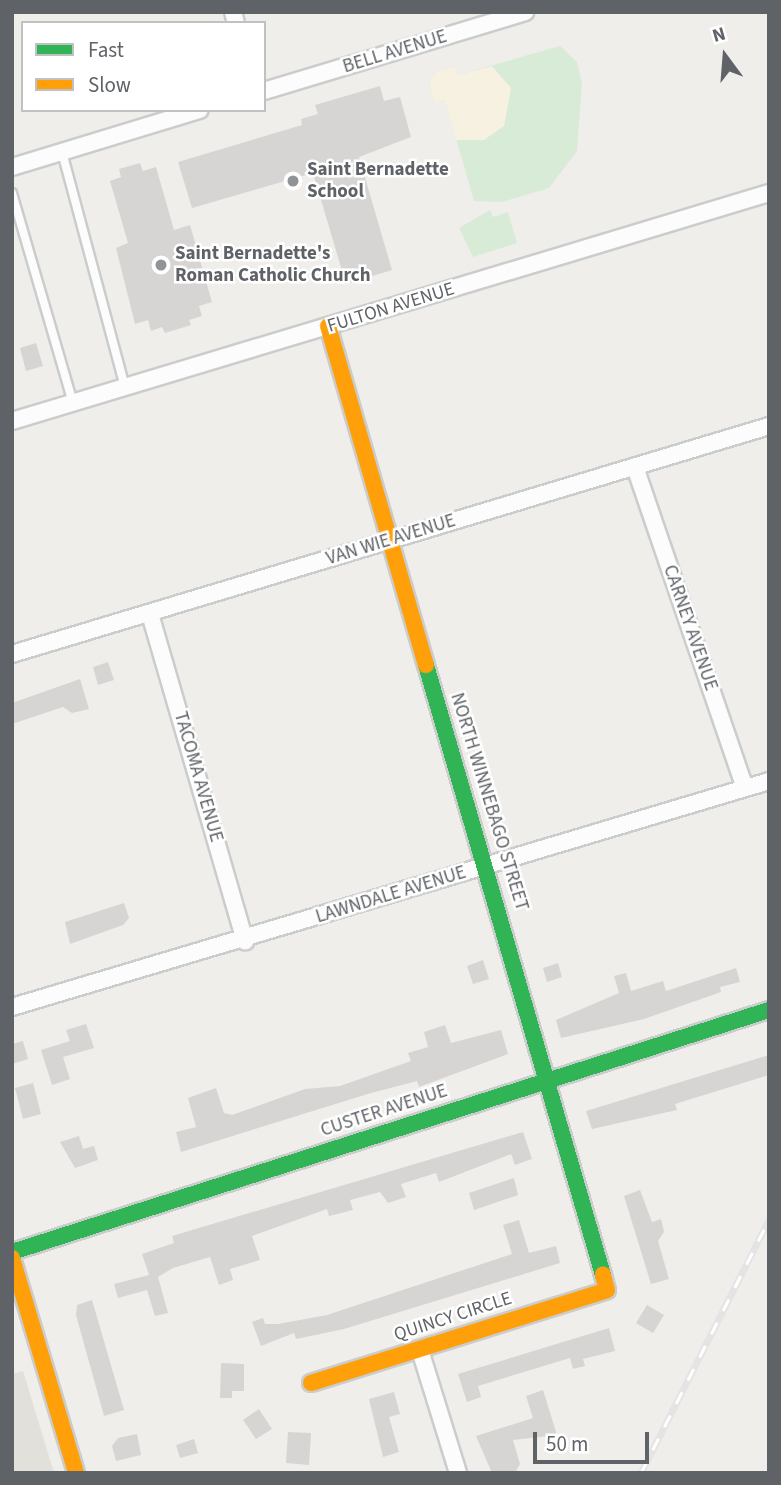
<!DOCTYPE html>
<style>
body{margin:0}
#map{position:relative;width:781px;height:1485px;overflow:hidden;background:#efeeea;font-family:"Source Sans 3",sans-serif}
div>[style]{position:absolute}
.education>*{inset:0;background:#e2e0da}
.green>*{inset:0;background:#d8ebd6}
.sand>*{inset:0;background:#f6f1e1}
.building>*{inset:0;background:#d6d5d3}
.roads{filter:drop-shadow(2px 0 #cbcccc) drop-shadow(-2px 0 #cbcccc) drop-shadow(0 2px #cbcccc) drop-shadow(0 -2px #cbcccc)}
.lane>*{height:8px;margin:-4px;padding:0 4px;transform-origin:4px;border-radius:4px;background:#fdfcfc}
.street>*{height:16px;margin:-8px;padding:0 8px;transform-origin:8px;border-radius:8px;background:#fdfcfc}
.fast>*{height:16px;margin:-8px;padding:0 8px;transform-origin:8px;border-radius:8px;background:#30b455}
.slow>*{height:16px;margin:-8px;padding:0 8px;transform-origin:8px;border-radius:8px;background:#ff9f0a}
.rail>*{height:7px;margin-top:-3.5px;transform-origin:0;background:repeating-linear-gradient(90deg,#fff 0 13px,#e4e4e4 0 26px);box-sizing:border-box;border-block:2px solid #e4e4e4}
.dots>*{width:19px;height:19px;translate:-50% -50%;box-sizing:border-box;border:4px solid #fff;border-radius:50%}
span{translate:-50% -50%;white-space:nowrap;text-align:center;line-height:1.15;-webkit-text-stroke:5px #fff;paint-order:stroke}
.street-label{font-size:19px;color:#5f6368}
.poi-label{font-size:19px;color:#5f6368;font-weight:700}
.left{translate:0 -50%;text-align:left}
.frame{position:absolute;inset:0;border:14px solid #5f6368;pointer-events:none}
.legend{position:absolute;left:21px;top:21px;width:245px;height:91px;box-sizing:border-box;background:#fff;border:2px solid #bfc1c3;margin:0;padding:9px 12px;list-style:none;font-size:21px;color:#5f6368}
.legend li{display:flex;align-items:center;gap:14px;height:35px}
.legend b{width:35px;border:2px solid #bfc1c3}
.north{position:absolute;left:690px;top:21px;width:70px;height:70px;-webkit-text-stroke:5px #fff;paint-order:stroke;rotate:344deg;font-size:19px;font-weight:700;line-height:28px;text-align:center;color:#5f6368}
.north::after{content:'';display:block;margin:auto;width:24px;height:32px;background:#5f6368;clip-path:polygon(50% 0,100% 100%,50% 72%,0 100%)}
.scale{position:absolute;left:533px;top:1432px;width:116px;height:32px;box-sizing:border-box;border:4px solid #5f6368;border-top:0;padding-left:9px;font-size:21px;line-height:24px;white-space:nowrap;color:#5f6368;-webkit-text-stroke:5px #fff;paint-order:stroke}
</style>
<div id="map">
<div class="education">
<i style="clip-path:polygon(23px 1371px,54px 1473px,12px 1473px,12px 1374px)"></i>
</div>
<div class="green">
<i style="clip-path:polygon(560px 46px,577px 62px,582px 83px,577px 151px,549px 188px,502px 202px,474px 201px,445px 100px,434px 102px,429px 84px,437px 71px,455px 67px,458px 75px)"></i>
<i style="clip-path:polygon(490px 210px,493px 217px,508px 212px,517px 243px,473px 257px,459px 228px)"></i>
</div>
<div class="sand">
<i style="clip-path:polygon(492px 66px,511px 88px,504px 126px,484px 140px,456px 140px,445px 100px,434px 102px,429px 84px,437px 71px,455px 67px,458px 75px)"></i>
</div>
<div class="building">
<i style="clip-path:polygon(380px 86px,384px 101px,400px 97px,411px 137px,359px 157px,392px 270px,346px 284px,313px 173px,192px 208px,178px 162px,302px 125px,301px 119px,318px 114px,315px 105px)"></i>
<i style="clip-path:polygon(140px 163px,143px 171px,156px 167px,174px 230px,190px 225px,212px 302px,199px 306px,202px 316px,189px 320px,191px 325px,165px 333px,162px 327px,151px 331px,148px 320px,135px 324px,116px 248px,128px 243px,110px 181px,121px 177px,119px 169px)"></i>
<i style="clip-path:polygon(36px 343px,43px 366px,26px 371px,20px 348px)"></i>
<i style="clip-path:polygon(108px 662px,114px 680px,98px 685px,93px 667px)"></i>
<i style="clip-path:polygon(80px 679px,89px 709px,72px 713px,63px 707px,12px 724px,12px 703px)"></i>
<i style="clip-path:polygon(124px 903px,129px 918px,123px 925px,70px 944px,65px 922px)"></i>
<i style="clip-path:polygon(483px 960px,489px 979px,473px 984px,467px 966px)"></i>
<i style="clip-path:polygon(558px 963px,562px 977px,547px 982px,543px 968px)"></i>
<i style="clip-path:polygon(736px 968px,740px 982px,720px 987px,721px 992px,644px 1019px,561px 1038px,556px 1020px,619px 993px,614px 976px,626px 973px,631px 991px,663px 981px,666px 991px)"></i>
<i style="clip-path:polygon(86px 1024px,94px 1048px,63px 1057px,70px 1079px,52px 1085px,41px 1050px,70px 1041px,66px 1030px)"></i>
<i style="clip-path:polygon(445px 1025px,451px 1043px,501px 1030px,508px 1054px,419px 1087px,417px 1081px,371px 1093px,181px 1152px,176px 1132px,196px 1127px,188px 1098px,216px 1088px,224px 1113px,232px 1115px,305px 1089px,340px 1086px,411px 1061px,408px 1053px,428px 1047px,424px 1032px)"></i>
<i style="clip-path:polygon(23px 1041px,28px 1059px,12px 1064px,12px 1044px)"></i>
<i style="clip-path:polygon(769px 1055px,769px 1075px,675px 1104px,677px 1110px,592px 1129px,586px 1111px)"></i>
<i style="clip-path:polygon(33px 1083px,41px 1114px,23px 1119px,15px 1088px)"></i>
<i style="clip-path:polygon(523px 1132px,532px 1159px,515px 1165px,511px 1154px,439px 1182px,436px 1173px,401px 1184px,406px 1197px,388px 1203px,380px 1192px,350px 1200px,353px 1210px,329px 1216px,327px 1209px,252px 1236px,260px 1260px,230px 1269px,233px 1280px,219px 1285px,210px 1257px,173px 1268px,158px 1277px,168px 1313px,155px 1316px,147px 1290px,118px 1298px,114px 1284px,149px 1275px,142px 1254px,174px 1243px,172px 1236px)"></i>
<i style="clip-path:polygon(79px 1136px,83px 1149px,94px 1146px,98px 1160px,75px 1168px,60px 1142px)"></i>
<i style="clip-path:polygon(514px 1178px,518px 1195px,474px 1210px,469px 1193px)"></i>
<i style="clip-path:polygon(640px 1190px,652px 1222px,661px 1219px,664px 1232px,658px 1241px,669px 1279px,651px 1284px,624px 1196px)"></i>
<i style="clip-path:polygon(519px 1220px,529px 1253px,556px 1246px,560px 1263px,344px 1329px,296px 1339px,294px 1333px,261px 1346px,252px 1322px,263px 1318px,265px 1324px,278px 1324px,327px 1315px,512px 1254px,503px 1225px)"></i>
<i style="clip-path:polygon(92px 1300px,124px 1410px,104px 1416px,76px 1315px,77px 1305px)"></i>
<i style="clip-path:polygon(647px 1305px,664px 1315px,653px 1333px,636px 1323px)"></i>
<i style="clip-path:polygon(609px 1328px,615px 1351px,583px 1359px,585px 1366px,573px 1369px,570px 1358px,478px 1386px,481px 1397px,467px 1402px,458px 1374px)"></i>
<i style="clip-path:polygon(221px 1363px,244px 1364px,244px 1391px,232px 1391px,232px 1398px,220px 1398px)"></i>
<i style="clip-path:polygon(543px 1390px,557px 1435px,513px 1440px,520px 1464px,515px 1473px,492px 1473px,476px 1436px,533px 1418px,526px 1396px)"></i>
<i style="clip-path:polygon(394px 1392px,400px 1414px,389px 1417px,399px 1452px,383px 1457px,369px 1399px)"></i>
<i style="clip-path:polygon(259px 1409px,272px 1429px,256px 1439px,243px 1420px)"></i>
<i style="clip-path:polygon(288px 1432px,311px 1433px,309px 1465px,286px 1463px)"></i>
<i style="clip-path:polygon(137px 1434px,141px 1455px,116px 1461px,112px 1446px,118px 1438px)"></i>
<i style="clip-path:polygon(194px 1439px,198px 1453px,180px 1458px,176px 1445px)"></i>
</div>
<div class="roads">
<div class="lane">
<i style="left:62px;top:152px;width:243px;rotate:75deg"></i>
<i style="left:12px;top:193px;width:219px;rotate:73.8deg"></i>
</div>
<div class="street">
<i style="left:233px;top:12px;width:11px;rotate:75deg"></i>
<i style="left:264px;top:91px;width:273px;rotate:-16.8deg"></i>
<i style="left:12px;top:167px;width:196px;rotate:-16.9deg"></i>
<i style="left:12px;top:421px;width:791px;rotate:-16.76deg"></i>
<i style="left:635px;top:467px;width:339px;rotate:71.1deg"></i>
<i style="left:150px;top:614px;width:341px;rotate:73.8deg"></i>
<i style="left:12px;top:654px;width:791px;rotate:-16.76deg"></i>
<i style="left:12px;top:1007px;width:790px;rotate:-16.62deg"></i>
<i style="left:420px;top:1350px;width:129px;rotate:72.8deg"></i>
</div>
<div class="fast">
<i style="left:426px;top:665px;width:635px;rotate:73.82deg"></i>
<i style="left:12px;top:1252px;width:795px;rotate:-17.73deg"></i>
</div>
<div class="slow">
<i style="left:328px;top:326px;width:353px;rotate:73.9deg"></i>
<i style="left:12px;top:1258px;width:224px;rotate:73.4deg"></i>
<i style="left:311px;top:1383px;width:310px;rotate:-17.4deg"></i>
<i style="left:607px;top:1290px;width:16px;rotate:-105deg"></i>
</div>
</div>
<div class="rail">
<i style="left:641px;top:1473px;width:284px;rotate:-63.2deg"></i>
</div>
<div class="dots">
<i style="left:293px;top:181px;background:#919496"></i>
<i style="left:161px;top:265px;background:#919496"></i>
</div>
<div class="street-label">
<span style="left:395px;top:52px;rotate:-17deg">BELL AVENUE</span>
<span style="left:391px;top:308px;rotate:-17deg">FULTON AVENUE</span>
<span style="left:391px;top:540px;rotate:-17deg">VAN WIE AVENUE</span>
<span style="left:690px;top:628px;rotate:71deg">CARNEY AVENUE</span>
<span style="left:198px;top:777px;rotate:74deg">TACOMA AVENUE</span>
<span style="left:489px;top:802px;rotate:73deg">NORTH WINNEBAGO STREET</span>
<span style="left:391px;top:895px;rotate:-17deg">LAWNDALE AVENUE</span>
<span style="left:384px;top:1111px;rotate:-18deg">CUSTER AVENUE</span>
<span style="left:453px;top:1317px;rotate:-18deg">QUINCY CIRCLE</span>
</div>
<div class="poi-label">
<span class="left" style="left:307px;top:181px">Saint Bernadette<br>School</span>
<span class="left" style="left:175px;top:265px">Saint Bernadette's<br>Roman Catholic Church</span>
</div>
<div class="frame"></div>
<ul class="legend">
<li><b style="height:9px;background:#30b455"></b>Fast</li>
<li><b style="height:9px;background:#ff9f0a"></b>Slow</li>
</ul>
<div class="north">N</div>
<div class="scale">50 m</div>
</div>
